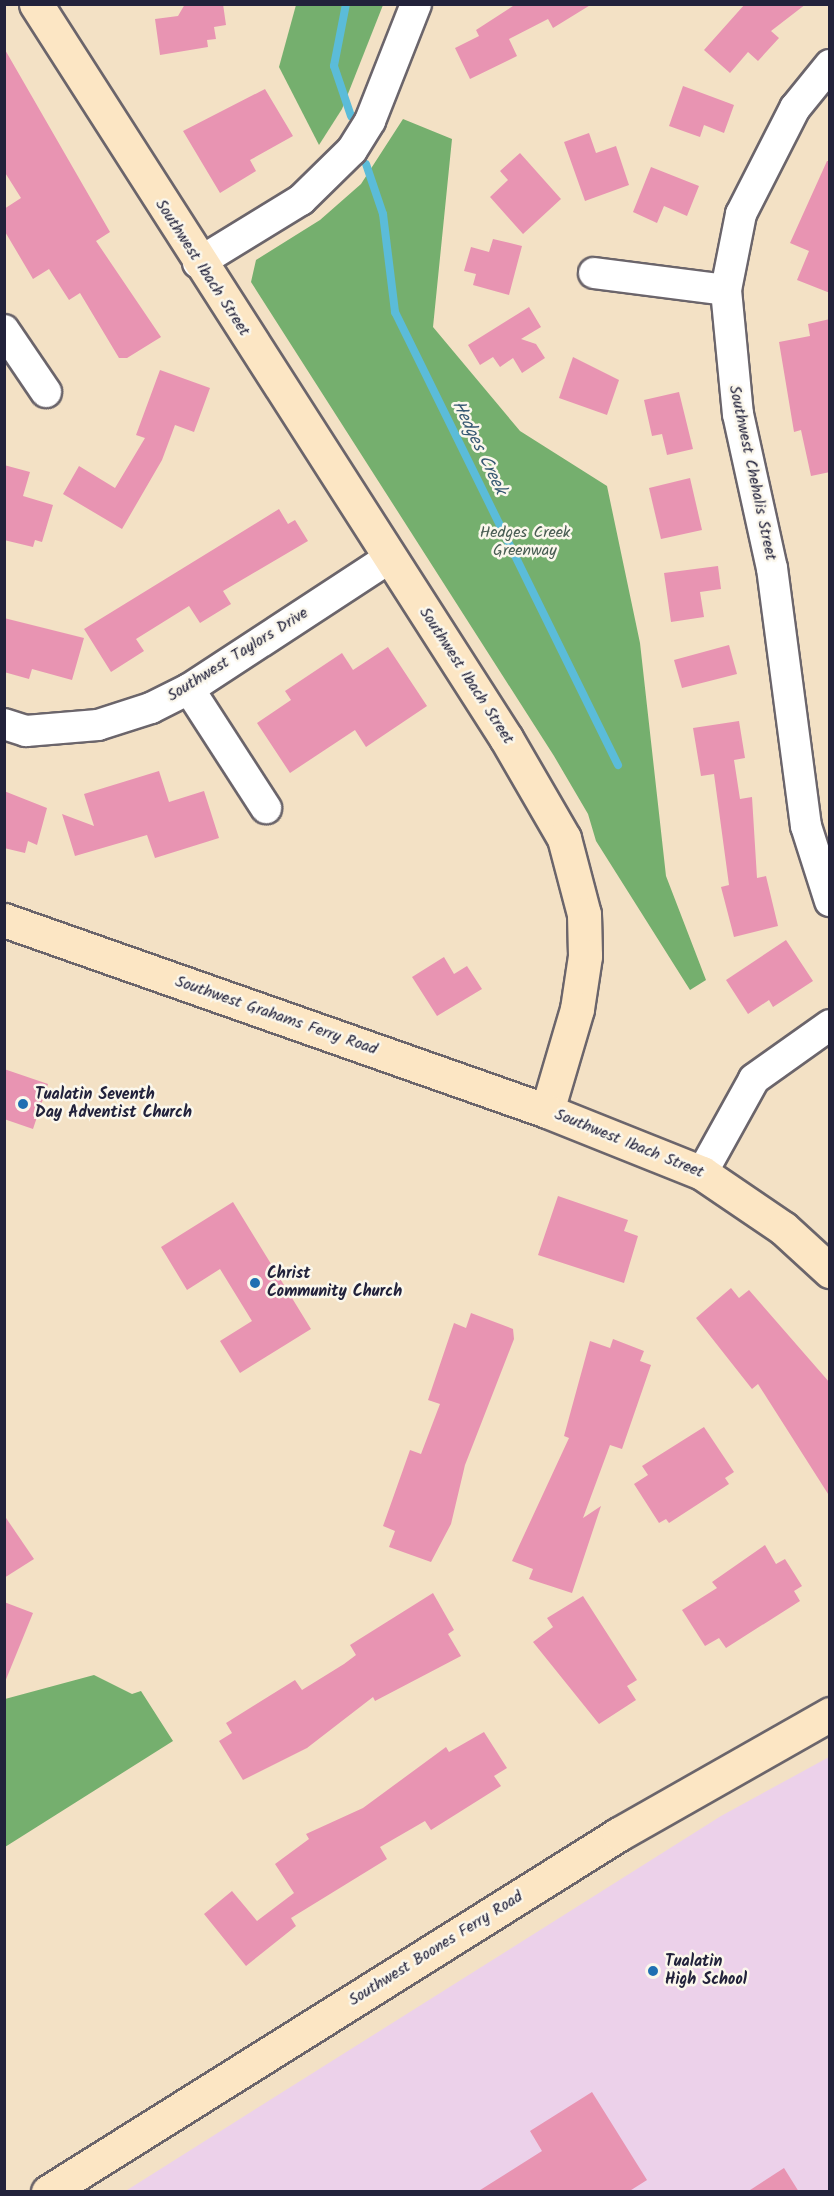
<!DOCTYPE html>
<style>
body{margin:0}
#map{position:relative;width:834px;height:2196px;overflow:hidden;background:#f3e1c5;font-family:Kalam,sans-serif}
div>[style]{position:absolute}
.built>*{inset:0;background:#ecd1ea}
.forest>*{inset:0;background:#75af6e}
.stream>*{height:8px;margin:-4px;padding:0 4px;transform-origin:4px;border-radius:4px;background:#5bbcd9}
.building>*{inset:0;background:#e894b2}
.roads{filter:drop-shadow(2px 0 #6b656b) drop-shadow(-2px 0 #6b656b) drop-shadow(0 2px #6b656b) drop-shadow(0 -2px #6b656b)}
.street>*{height:30px;margin:-15px;padding:0 15px;transform-origin:15px;border-radius:15px;background:#fff}
.secondary>*{height:33px;margin:-16.5px;padding:0 16.5px;transform-origin:16.5px;border-radius:16.5px;background:#fce6c4}
.dots>*{width:16px;height:16px;translate:-50% -50%;box-sizing:border-box;border:3px solid #fbf7ec;border-radius:50%}
span{translate:-50% -50%;white-space:nowrap;text-align:center;line-height:1.15;-webkit-text-stroke:5px #fbf7ec;paint-order:stroke}
.street-label{font-size:16px;color:#22223b}
.park-label{font-size:16px;color:#495d53}
.poi-label{font-size:16px;color:#22223b;font-weight:700}
.left{translate:0 -50%;text-align:left}
.water-label{font-size:18px;color:#365872;font-style:italic}
.frame{position:absolute;inset:0;border:6px solid #22223b;pointer-events:none}
</style>
<div id="map">
<div class="built">
<i style="clip-path:polygon(829px 1757px,829px 2191px,124px 2192px,721px 1816px)"></i>
</div>
<div class="forest">
<i style="clip-path:polygon(296px 5px,383px 5px,342px 109px,319px 145px,279px 67px)"></i>
<i style="clip-path:polygon(403px 119px,452px 139px,433px 327px,520px 431px,607px 486px,640px 643px,666px 876px,706px 980px,690px 990px,596px 841px,588px 814px,554px 756px,251px 282px,256px 260px,320px 220px,361px 184px)"></i>
<i style="clip-path:polygon(94px 1675px,132px 1694px,141px 1691px,173px 1741px,5px 1847px,5px 1699px)"></i>
</div>
<div class="stream">
<i style="left:346px;top:4px;width:63px;rotate:101deg"></i>
<i style="left:334px;top:66px;width:53px;rotate:71.2deg"></i>
<i style="left:366px;top:164px;width:53px;rotate:71.2deg"></i>
<i style="left:383px;top:214px;width:99px;rotate:83deg"></i>
<i style="left:395px;top:312px;width:505px;rotate:63.79deg"></i>
</div>
<div class="building">
<i style="clip-path:polygon(185px 4px,223px 4px,226px 25px,214px 27px,216px 39px,207px 40px,208px 47px,160px 55px,155px 19px,178px 16px)"></i>
<i style="clip-path:polygon(516px 4px,592px 4px,553px 28px,548px 19px,509px 39px,517px 56px,470px 79px,455px 48px,479px 36px,476px 30px)"></i>
<i style="clip-path:polygon(745px 4px,806px 4px,771px 31px,779px 38px,758px 61px,748px 52px,730px 73px,704px 50px)"></i>
<i style="clip-path:polygon(4px 48px,110px 232px,96px 241px,161px 337px,127px 358px,119px 358px,80px 293px,69px 300px,49px 269px,33px 279px,4px 230px,4px 209px,21px 198px,4px 171px)"></i>
<i style="clip-path:polygon(683px 86px,734px 105px,724px 133px,704px 125px,700px 137px,669px 126px)"></i>
<i style="clip-path:polygon(265px 89px,293px 136px,250px 160px,256px 171px,220px 193px,183px 131px)"></i>
<i style="clip-path:polygon(589px 133px,596px 153px,616px 146px,629px 185px,585px 201px,564px 142px)"></i>
<i style="clip-path:polygon(520px 153px,561px 199px,523px 234px,490px 197px,508px 180px,500px 171px)"></i>
<i style="clip-path:polygon(827px 161px,830px 161px,830px 293px,797px 280px,809px 251px,790px 243px)"></i>
<i style="clip-path:polygon(651px 167px,699px 186px,687px 216px,664px 206px,657px 223px,633px 212px)"></i>
<i style="clip-path:polygon(493px 239px,522px 246px,509px 295px,473px 285px,476px 274px,464px 271px,471px 247px,489px 252px)"></i>
<i style="clip-path:polygon(529px 307px,541px 327px,521px 339px,536px 344px,545px 358px,522px 373px,513px 358px,500px 367px,493px 357px,480px 365px,468px 345px)"></i>
<i style="clip-path:polygon(830px 319px,830px 472px,811px 476px,801px 430px,794px 432px,779px 342px,810px 336px,808px 324px)"></i>
<i style="clip-path:polygon(573px 357px,619px 380px,607px 415px,559px 398px)"></i>
<i style="clip-path:polygon(160px 370px,210px 388px,194px 432px,175px 425px,162px 460px,122px 529px,63px 494px,79px 466px,115px 488px,145px 438px,136px 435px)"></i>
<i style="clip-path:polygon(679px 392px,693px 449px,667px 455px,662px 434px,652px 436px,644px 400px)"></i>
<i style="clip-path:polygon(4px 465px,30px 472px,23px 496px,53px 505px,42px 542px,35px 540px,33px 547px,4px 540px)"></i>
<i style="clip-path:polygon(690px 478px,702px 530px,661px 539px,649px 488px)"></i>
<i style="clip-path:polygon(279px 509px,288px 524px,295px 520px,308px 541px,223px 591px,231px 604px,200px 623px,189px 606px,136px 639px,144px 651px,111px 672px,84px 629px)"></i>
<i style="clip-path:polygon(718px 566px,721px 589px,700px 592px,704px 617px,671px 622px,664px 573px)"></i>
<i style="clip-path:polygon(4px 618px,84px 638px,72px 680px,32px 669px,29px 679px,4px 672px)"></i>
<i style="clip-path:polygon(729px 645px,737px 674px,682px 688px,674px 660px)"></i>
<i style="clip-path:polygon(388px 647px,427px 706px,366px 747px,355px 730px,290px 773px,257px 723px,291px 700px,285px 691px,342px 653px,353px 670px)"></i>
<i style="clip-path:polygon(739px 721px,745px 758px,734px 760px,740px 799px,752px 797px,757px 878px,766px 876px,778px 926px,734px 937px,721px 887px,729px 885px,714px 774px,701px 776px,693px 728px)"></i>
<i style="clip-path:polygon(159px 771px,169px 802px,204px 791px,219px 838px,155px 858px,147px 835px,75px 856px,62px 814px,94px 826px,84px 794px)"></i>
<i style="clip-path:polygon(4px 791px,47px 808px,37px 845px,28px 841px,25px 853px,4px 848px)"></i>
<i style="clip-path:polygon(786px 940px,813px 981px,773px 1007px,769px 1000px,748px 1014px,726px 980px)"></i>
<i style="clip-path:polygon(444px 957px,454px 974px,467px 966px,482px 989px,437px 1016px,412px 977px)"></i>
<i style="clip-path:polygon(4px 1069px,48px 1084px,33px 1129px,4px 1119px)"></i>
<i style="clip-path:polygon(558px 1196px,628px 1220px,624px 1231px,638px 1236px,624px 1283px,538px 1255px)"></i>
<i style="clip-path:polygon(233px 1202px,311px 1329px,240px 1373px,220px 1341px,252px 1321px,220px 1269px,187px 1290px,161px 1247px)"></i>
<i style="clip-path:polygon(731px 1288px,739px 1298px,749px 1290px,830px 1383px,830px 1497px,758px 1384px,752px 1389px,696px 1318px)"></i>
<i style="clip-path:polygon(471px 1313px,513px 1329px,514px 1339px,465px 1465px,451px 1524px,431px 1562px,389px 1547px,395px 1531px,383px 1526px,410px 1450px,421px 1454px,440px 1404px,428px 1400px,454px 1323px,466px 1328px)"></i>
<i style="clip-path:polygon(613px 1339px,644px 1351px,640px 1361px,651px 1365px,622px 1449px,610px 1445px,583px 1518px,601px 1506px,572px 1593px,529px 1579px,533px 1569px,512px 1561px,569px 1438px,564px 1436px,590px 1341px,610px 1348px)"></i>
<i style="clip-path:polygon(704px 1427px,734px 1472px,725px 1478px,729px 1484px,669px 1523px,666px 1519px,659px 1523px,634px 1484px,648px 1475px,642px 1466px)"></i>
<i style="clip-path:polygon(4px 1515px,34px 1559px,4px 1578px)"></i>
<i style="clip-path:polygon(765px 1545px,776px 1564px,785px 1559px,802px 1586px,794px 1591px,800px 1601px,726px 1648px,719px 1638px,705px 1646px,682px 1610px,717px 1588px,712px 1582px)"></i>
<i style="clip-path:polygon(433px 1593px,454px 1630px,448px 1634px,461px 1656px,375px 1701px,373px 1697px,307px 1748px,243px 1780px,219px 1741px,232px 1733px,226px 1723px,295px 1680px,302px 1690px,344px 1664px,356px 1655px,350px 1645px)"></i>
<i style="clip-path:polygon(583px 1596px,637px 1680px,627px 1686px,636px 1700px,599px 1724px,533px 1642px,553px 1627px,547px 1618px)"></i>
<i style="clip-path:polygon(4px 1602px,33px 1613px,5px 1682px,4px 1682px)"></i>
<i style="clip-path:polygon(484px 1732px,507px 1768px,494px 1776px,501px 1786px,431px 1830px,425px 1821px,380px 1847px,387px 1859px,291px 1918px,296px 1926px,246px 1966px,204px 1914px,232px 1891px,257px 1921px,294px 1893px,275px 1864px,309px 1839px,306px 1834px,363px 1808px,446px 1747px,449px 1752px)"></i>
<i style="clip-path:polygon(592px 2092px,647px 2180px,628px 2192px,477px 2192px,542px 2151px,530px 2131px)"></i>
<i style="clip-path:polygon(784px 2168px,799px 2192px,747px 2192px)"></i>
</div>
<div class="roads">
<div class="street">
<i style="left:830px;top:65px;width:55px;rotate:129.1deg"></i>
<i style="left:795px;top:108px;width:119px;rotate:117deg"></i>
<i style="left:741px;top:214px;width:77px;rotate:101.2deg"></i>
<i style="left:726px;top:290px;width:125px;rotate:84.5deg"></i>
<i style="left:738px;top:414px;width:158px;rotate:77.6deg"></i>
<i style="left:772px;top:568px;width:260px;rotate:82.5deg"></i>
<i style="left:806px;top:826px;width:79px;rotate:72.3deg"></i>
<i style="left:198px;top:263px;width:121px;rotate:-31.5deg"></i>
<i style="left:301px;top:200px;width:71px;rotate:-44.4deg"></i>
<i style="left:352px;top:150px;width:34px;rotate:-58deg"></i>
<i style="left:370px;top:121px;width:126px;rotate:-68.5deg"></i>
<i style="left:594px;top:273px;width:133px;rotate:7.3deg"></i>
<i style="left:4px;top:330px;width:75px;rotate:55.9deg"></i>
<i style="left:189px;top:689px;width:142px;rotate:57.1deg"></i>
<i style="left:4px;top:724px;width:23px;rotate:18deg"></i>
<i style="left:26px;top:731px;width:72px;rotate:-4.8deg"></i>
<i style="left:98px;top:725px;width:56px;rotate:-17.8deg"></i>
<i style="left:151px;top:708px;width:42px;rotate:-26.6deg"></i>
<i style="left:189px;top:689px;width:239px;rotate:-33.2deg"></i>
<i style="left:702px;top:1173px;width:107px;rotate:-61deg"></i>
<i style="left:754px;top:1079px;width:93px;rotate:-35.4deg"></i>
</div>
<div class="secondary">
<i style="left:36px;top:4px;width:872px;rotate:57.37deg"></i>
<i style="left:506px;top:738px;width:116px;rotate:59.9deg"></i>
<i style="left:564px;top:838px;width:79px;rotate:75.3deg"></i>
<i style="left:584px;top:914px;width:42px;rotate:88.6deg"></i>
<i style="left:585px;top:956px;width:54px;rotate:98.6deg"></i>
<i style="left:577px;top:1009px;width:106px;rotate:106.4deg"></i>
<i style="left:547px;top:1111px;width:167px;rotate:21.8deg"></i>
<i style="left:702px;top:1173px;width:98px;rotate:34.2deg"></i>
<i style="left:783px;top:1228px;width:64px;rotate:42.5deg"></i>
<i style="left:4px;top:920px;width:576px;rotate:19.38deg"></i>
<i style="left:48px;top:2192px;width:674px;rotate:-32.09deg"></i>
<i style="left:619px;top:1834px;width:243px;rotate:-29.6deg"></i>
</div>
</div>
<div class="dots">
<i style="left:23px;top:1104px;background:#1f6fb2"></i>
<i style="left:255px;top:1283px;background:#1f6fb2"></i>
<i style="left:653px;top:1971px;background:#1f6fb2"></i>
</div>
<div class="street-label">
<span style="left:202px;top:268px;rotate:57deg">Southwest Ibach Street</span>
<span style="left:752px;top:473px;rotate:78deg">Southwest Chehalis Street</span>
<span style="left:238px;top:655px;rotate:-32deg">Southwest Taylors Drive</span>
<span style="left:466px;top:676px;rotate:57deg">Southwest Ibach Street</span>
<span style="left:276px;top:1016px;rotate:19deg">Southwest Grahams Ferry Road</span>
<span style="left:629px;top:1144px;rotate:22deg">Southwest Ibach Street</span>
<span style="left:436px;top:1949px;rotate:-32deg">Southwest Boones Ferry Road</span>
</div>
<div class="park-label">
<span style="left:525px;top:542px">Hedges Creek<br>Greenway</span>
</div>
<div class="poi-label">
<span class="left" style="left:35px;top:1104px">Tualatin Seventh<br>Day Adventist Church</span>
<span class="left" style="left:267px;top:1283px">Christ<br>Community Church</span>
<span class="left" style="left:665px;top:1971px">Tualatin<br>High School</span>
</div>
<div class="water-label">
<span style="left:478px;top:448px;rotate:64deg">Hedges Creek</span>
</div>
<div class="frame"></div>
</div>
